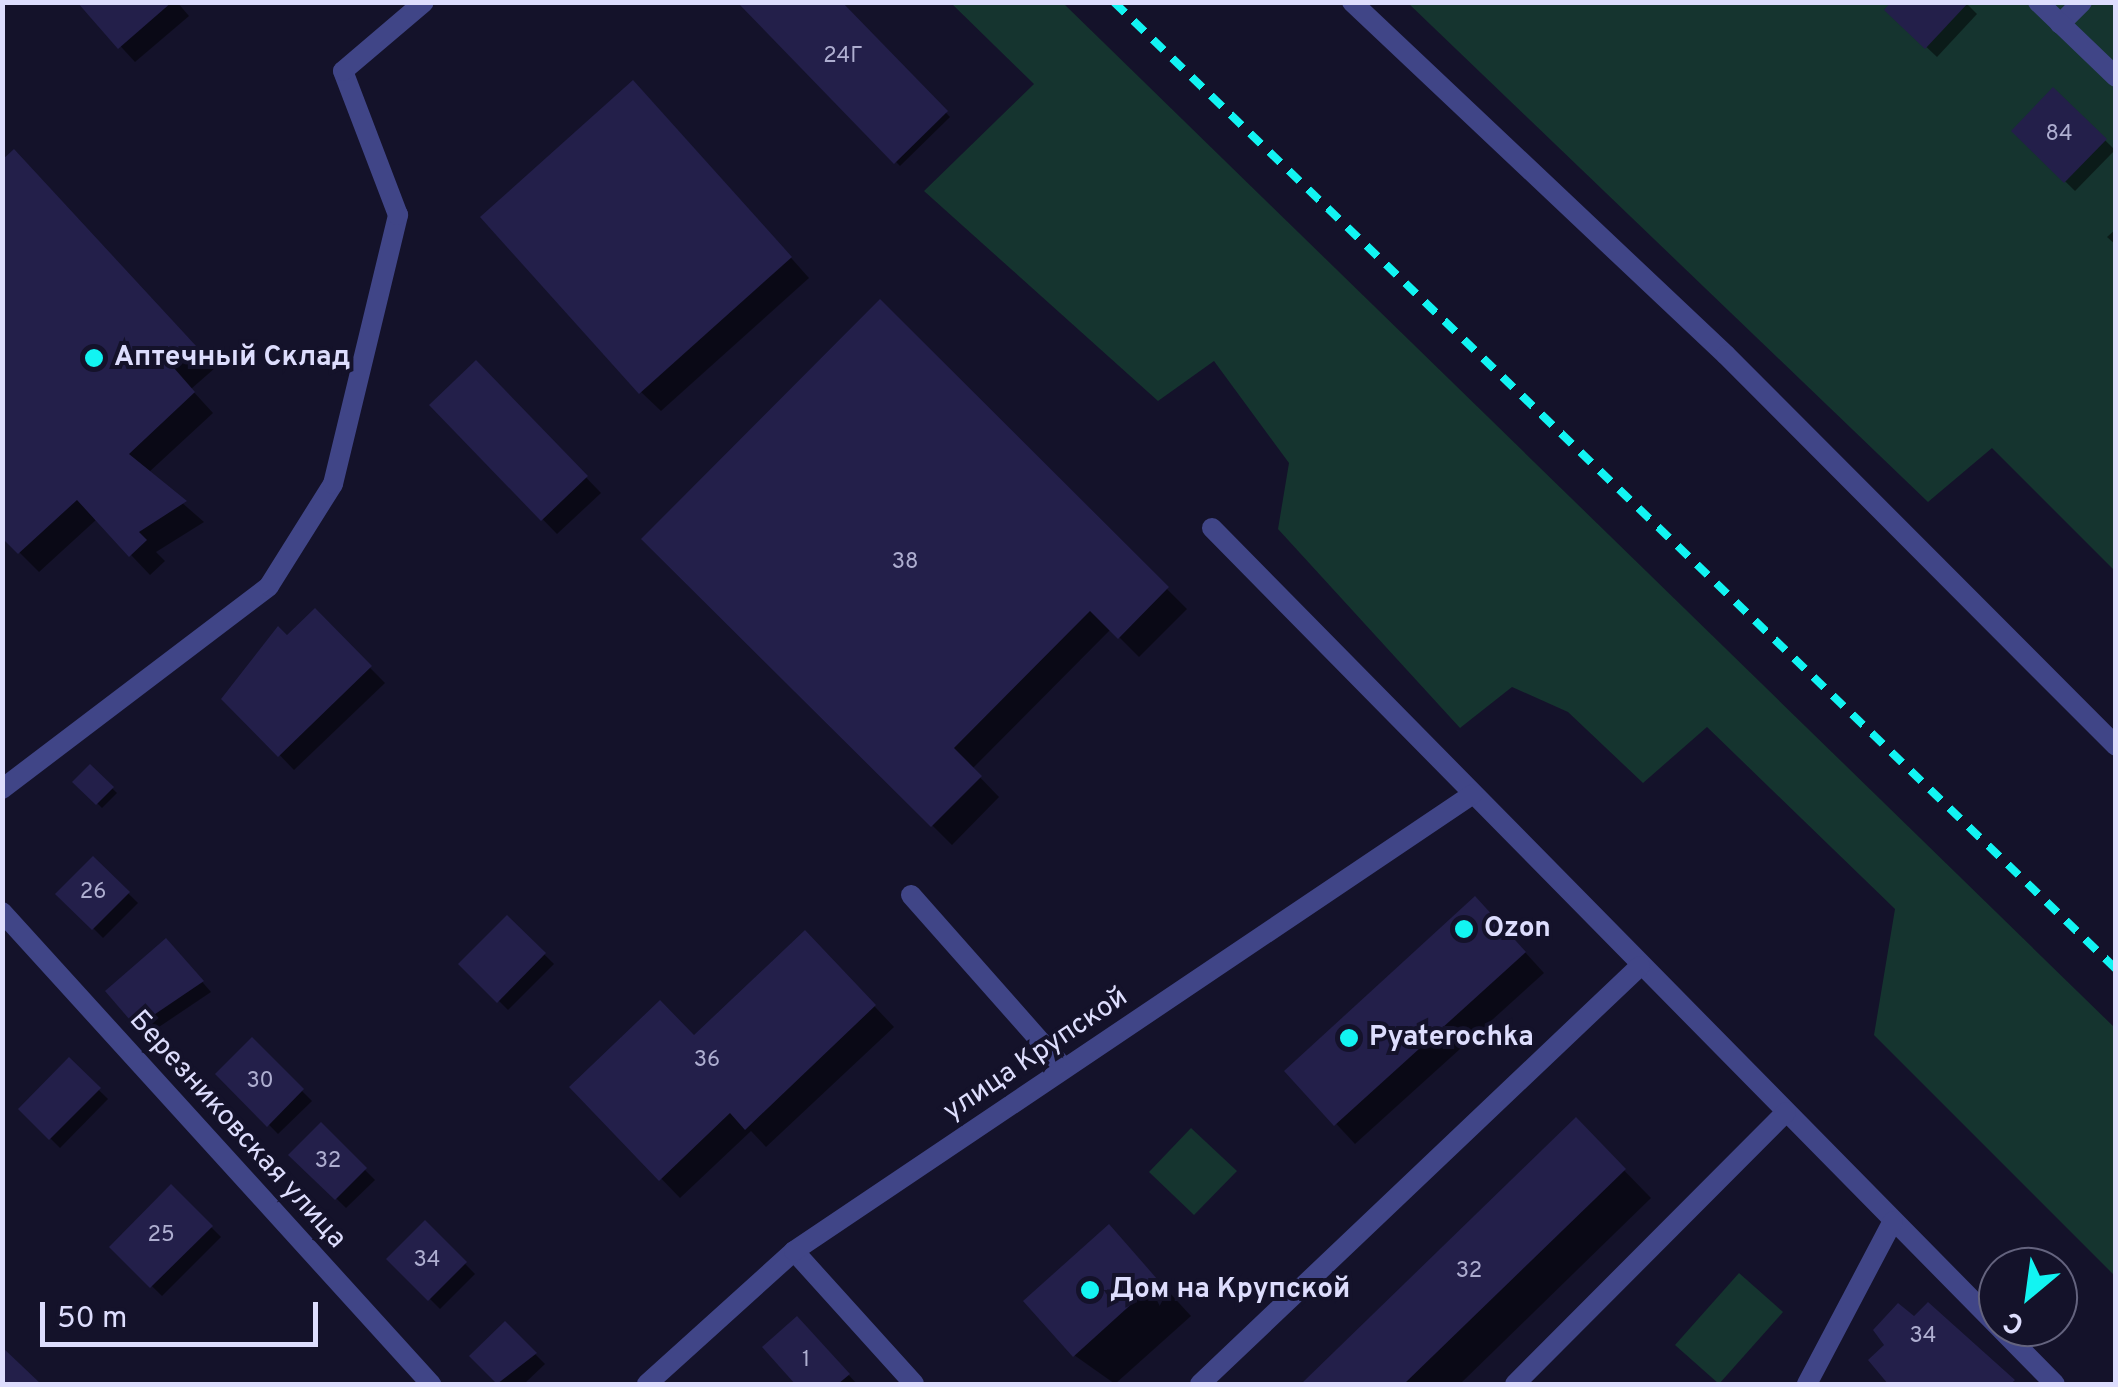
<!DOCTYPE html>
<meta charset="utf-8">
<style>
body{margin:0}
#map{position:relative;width:2118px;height:1387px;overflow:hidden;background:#14122a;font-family:Overpass,sans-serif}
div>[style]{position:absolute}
.green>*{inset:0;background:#15342f}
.shadow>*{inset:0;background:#0007}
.building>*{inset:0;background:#231f4a}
.lane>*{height:20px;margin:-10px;padding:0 10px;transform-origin:10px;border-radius:10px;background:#404587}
.street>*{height:20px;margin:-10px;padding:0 10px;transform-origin:10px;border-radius:10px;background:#404587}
.rail>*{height:8px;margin-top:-4px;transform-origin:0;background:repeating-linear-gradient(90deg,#12f4f2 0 15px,transparent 0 27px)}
.dots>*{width:28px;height:28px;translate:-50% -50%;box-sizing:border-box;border:5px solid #14122a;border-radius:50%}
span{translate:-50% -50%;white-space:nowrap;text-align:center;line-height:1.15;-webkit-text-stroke:8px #14122a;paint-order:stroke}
.number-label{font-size:22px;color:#aeaed0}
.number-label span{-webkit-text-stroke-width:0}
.poi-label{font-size:28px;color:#ddddfd;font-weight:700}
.left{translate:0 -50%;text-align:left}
.street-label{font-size:28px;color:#ddddfd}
.frame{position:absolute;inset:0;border:5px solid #ddddfd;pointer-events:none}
.north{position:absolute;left:1978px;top:1247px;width:100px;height:100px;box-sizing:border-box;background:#14122a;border:2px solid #64637e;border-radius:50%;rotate:209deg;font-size:28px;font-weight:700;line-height:40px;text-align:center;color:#ddddfd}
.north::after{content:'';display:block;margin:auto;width:35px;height:45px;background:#12f4f2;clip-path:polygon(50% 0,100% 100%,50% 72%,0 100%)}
.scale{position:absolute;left:40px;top:1302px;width:278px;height:45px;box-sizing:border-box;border:5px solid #ddddfd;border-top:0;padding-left:12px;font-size:30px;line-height:35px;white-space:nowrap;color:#ddddfd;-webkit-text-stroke:8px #14122a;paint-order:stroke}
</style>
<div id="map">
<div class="green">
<i style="clip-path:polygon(951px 3px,1063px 3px,2115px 1028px,2115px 1276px,1874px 1035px,1895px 909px,1707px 727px,1643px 783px,1568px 712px,1512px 687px,1460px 728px,1278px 529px,1289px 463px,1214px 361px,1158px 401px,924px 191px,1034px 84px)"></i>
<i style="clip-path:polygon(1408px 3px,2115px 3px,2115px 571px,1992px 448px,1928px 502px)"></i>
<i style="clip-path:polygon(1191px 1128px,1237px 1171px,1194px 1215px,1149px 1172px)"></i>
<i style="clip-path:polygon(1739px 1273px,1783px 1312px,1719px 1384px,1675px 1345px)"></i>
</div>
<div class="shadow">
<i style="clip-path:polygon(80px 2px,177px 2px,189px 16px,135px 62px)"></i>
<i style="clip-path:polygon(741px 2px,839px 2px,950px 117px,900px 166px)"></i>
<i style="clip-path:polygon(1965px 2px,1977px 14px,1937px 57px,1887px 10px)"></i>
<i style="clip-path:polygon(2054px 90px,2115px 150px,2075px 191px,2014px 131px)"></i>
<i style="clip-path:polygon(653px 103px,809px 278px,661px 411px,641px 392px)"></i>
<i style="clip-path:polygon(33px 172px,215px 368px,191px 389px,213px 413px,148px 473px,204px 522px,156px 552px,165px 561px,150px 575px,97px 519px,39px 572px,2px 535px)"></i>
<i style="clip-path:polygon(2116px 229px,2116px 245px,2107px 237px)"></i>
<i style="clip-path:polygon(880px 303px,1187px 609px,1139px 657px,1111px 629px,972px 769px,999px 797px,952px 845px,645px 539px)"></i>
<i style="clip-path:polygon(476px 363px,601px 493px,557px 534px,432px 405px)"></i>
<i style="clip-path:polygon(315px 612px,385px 683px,294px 770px,225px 698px)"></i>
<i style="clip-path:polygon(90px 767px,117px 793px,102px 808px,76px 782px)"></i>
<i style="clip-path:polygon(93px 859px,138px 903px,103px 938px,59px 894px)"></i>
<i style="clip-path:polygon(507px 918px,554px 964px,508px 1010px,462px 964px)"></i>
<i style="clip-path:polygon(1495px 919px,1544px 973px,1355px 1144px,1287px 1071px)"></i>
<i style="clip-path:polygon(175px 951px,211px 992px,147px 1035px,138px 1025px)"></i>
<i style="clip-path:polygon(824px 953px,894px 1027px,766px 1147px,751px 1131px,680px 1198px,573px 1087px,694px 1039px)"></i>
<i style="clip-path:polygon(252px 1041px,312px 1101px,278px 1134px,219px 1074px)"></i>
<i style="clip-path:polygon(69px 1061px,108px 1099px,60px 1148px,21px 1109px)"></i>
<i style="clip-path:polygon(1576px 1121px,1651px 1198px,1460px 1384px,1305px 1384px)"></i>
<i style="clip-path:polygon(321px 1126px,375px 1180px,346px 1208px,292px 1155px)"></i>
<i style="clip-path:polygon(171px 1187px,221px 1237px,162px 1296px,112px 1247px)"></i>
<i style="clip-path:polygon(425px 1223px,475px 1274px,440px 1309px,390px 1259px)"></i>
<i style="clip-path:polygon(1109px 1227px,1191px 1316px,1115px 1384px,1074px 1355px)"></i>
<i style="clip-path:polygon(1928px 1305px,2016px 1384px,1891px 1384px,1872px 1360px)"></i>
<i style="clip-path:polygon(505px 1324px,545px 1364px,524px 1384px,501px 1384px,473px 1356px)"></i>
<i style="clip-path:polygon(806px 1329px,857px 1384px,799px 1384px,766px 1347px)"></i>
</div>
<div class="building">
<i style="clip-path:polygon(77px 2px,172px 2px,118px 49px)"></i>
<i style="clip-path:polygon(737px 2px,842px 2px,948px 111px,894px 164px)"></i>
<i style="clip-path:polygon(1891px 2px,1969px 2px,1925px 49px,1884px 10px)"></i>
<i style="clip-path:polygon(633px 80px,792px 257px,639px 394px,480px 217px)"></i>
<i style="clip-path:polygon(2053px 87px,2107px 139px,2064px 183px,2011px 131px)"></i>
<i style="clip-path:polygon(14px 149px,197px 347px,174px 368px,195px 392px,129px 454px,187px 501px,139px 532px,147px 540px,129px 557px,77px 500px,18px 554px,2px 538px,2px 160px)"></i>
<i style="clip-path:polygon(880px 299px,1169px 587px,1118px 639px,1090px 611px,954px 748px,982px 776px,931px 827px,641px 539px)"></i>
<i style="clip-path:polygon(476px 360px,588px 476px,541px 521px,429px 405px)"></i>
<i style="clip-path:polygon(315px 608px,372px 666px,278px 757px,221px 699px,278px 626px,287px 635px)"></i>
<i style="clip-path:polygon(90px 764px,114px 787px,96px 805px,72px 782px)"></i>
<i style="clip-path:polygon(93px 856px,130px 892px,92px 930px,55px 894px)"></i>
<i style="clip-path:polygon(1475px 896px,1526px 952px,1334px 1126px,1284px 1071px)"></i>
<i style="clip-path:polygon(507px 915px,546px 953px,497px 1003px,458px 964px)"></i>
<i style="clip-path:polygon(805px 930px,876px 1005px,745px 1130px,730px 1113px,659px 1181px,569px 1087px,660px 1000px,694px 1035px)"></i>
<i style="clip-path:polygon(166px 938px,204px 981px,136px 1027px,105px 991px)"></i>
<i style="clip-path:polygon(252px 1037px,304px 1089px,267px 1127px,215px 1074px)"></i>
<i style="clip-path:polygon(69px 1057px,101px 1088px,49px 1140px,18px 1109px)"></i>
<i style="clip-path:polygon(1576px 1117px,1626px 1169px,1404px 1384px,1301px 1384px)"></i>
<i style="clip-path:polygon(321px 1122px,367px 1168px,335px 1200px,288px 1155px)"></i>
<i style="clip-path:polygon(171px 1184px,213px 1226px,150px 1288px,109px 1247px)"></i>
<i style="clip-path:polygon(425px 1220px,467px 1262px,428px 1301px,386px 1259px)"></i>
<i style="clip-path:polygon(1109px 1224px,1158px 1280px,1073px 1357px,1023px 1301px)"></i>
<i style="clip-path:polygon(1928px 1302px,2015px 1380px,2011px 1384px,1888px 1384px,1868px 1360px,1884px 1345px,1873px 1330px,1898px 1303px,1914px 1316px)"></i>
<i style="clip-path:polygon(797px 1316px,850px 1374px,838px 1384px,795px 1384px,762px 1347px)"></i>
<i style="clip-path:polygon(505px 1321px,537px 1353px,497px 1384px,469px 1356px)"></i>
<i style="clip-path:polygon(2px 1347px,41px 1384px,2px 1384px)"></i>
</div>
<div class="lane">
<i style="left:2060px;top:24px;width:31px;rotate:-45deg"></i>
<i style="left:1212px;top:528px;width:1201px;rotate:45.44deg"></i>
<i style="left:2px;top:789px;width:335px;rotate:-37.2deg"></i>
<i style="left:269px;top:586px;width:120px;rotate:-57.9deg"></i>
<i style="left:333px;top:484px;width:277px;rotate:-76.4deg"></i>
<i style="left:398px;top:215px;width:154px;rotate:-110.9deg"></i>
<i style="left:343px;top:71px;width:106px;rotate:-40.4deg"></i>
<i style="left:911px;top:895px;width:231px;rotate:48.5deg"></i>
<i style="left:1200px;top:1384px;width:607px;rotate:-43.53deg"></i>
<i style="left:1515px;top:1384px;width:384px;rotate:-45.1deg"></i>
<i style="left:1807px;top:1384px;width:184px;rotate:-62.2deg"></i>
</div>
<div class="street">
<i style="left:1352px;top:2px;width:514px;rotate:43.35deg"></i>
<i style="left:1726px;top:355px;width:552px;rotate:45.07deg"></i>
<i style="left:2038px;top:2px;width:108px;rotate:43.9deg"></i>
<i style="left:2px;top:912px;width:638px;rotate:47.73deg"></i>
<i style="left:794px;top:1251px;width:179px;rotate:47.9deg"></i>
<i style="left:647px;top:1384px;width:198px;rotate:-42.1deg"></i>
<i style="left:794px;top:1251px;width:818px;rotate:-33.94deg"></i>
</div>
<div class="rail">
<i style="left:1114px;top:2px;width:1393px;rotate:43.98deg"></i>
</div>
<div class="dots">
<i style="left:94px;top:358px;background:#12f4f2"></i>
<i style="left:1464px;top:929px;background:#12f4f2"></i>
<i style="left:1349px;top:1038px;background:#12f4f2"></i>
<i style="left:1090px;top:1290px;background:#12f4f2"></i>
</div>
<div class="number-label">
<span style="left:843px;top:57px">24Г</span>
<span style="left:2059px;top:135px">84</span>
<span style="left:905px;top:563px">38</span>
<span style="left:93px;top:893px">26</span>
<span style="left:707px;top:1061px">36</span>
<span style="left:260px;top:1082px">30</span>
<span style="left:328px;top:1162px">32</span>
<span style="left:161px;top:1236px">25</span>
<span style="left:427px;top:1261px">34</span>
<span style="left:1469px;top:1272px">32</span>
<span style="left:1923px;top:1337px">34</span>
<span style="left:806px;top:1361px">1</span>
</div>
<div class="poi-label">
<span class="left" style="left:114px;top:358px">Аптечный Склад</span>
<span class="left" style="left:1484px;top:929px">Ozon</span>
<span class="left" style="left:1369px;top:1038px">Pyaterochka</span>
<span class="left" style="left:1110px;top:1290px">Дом на Крупской</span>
</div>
<div class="street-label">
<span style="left:1036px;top:1055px;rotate:-34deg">улица Крупской</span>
<span style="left:237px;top:1130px;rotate:48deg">Березниковская улица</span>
</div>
<div class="frame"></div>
<div class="north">С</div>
<div class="scale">50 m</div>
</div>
